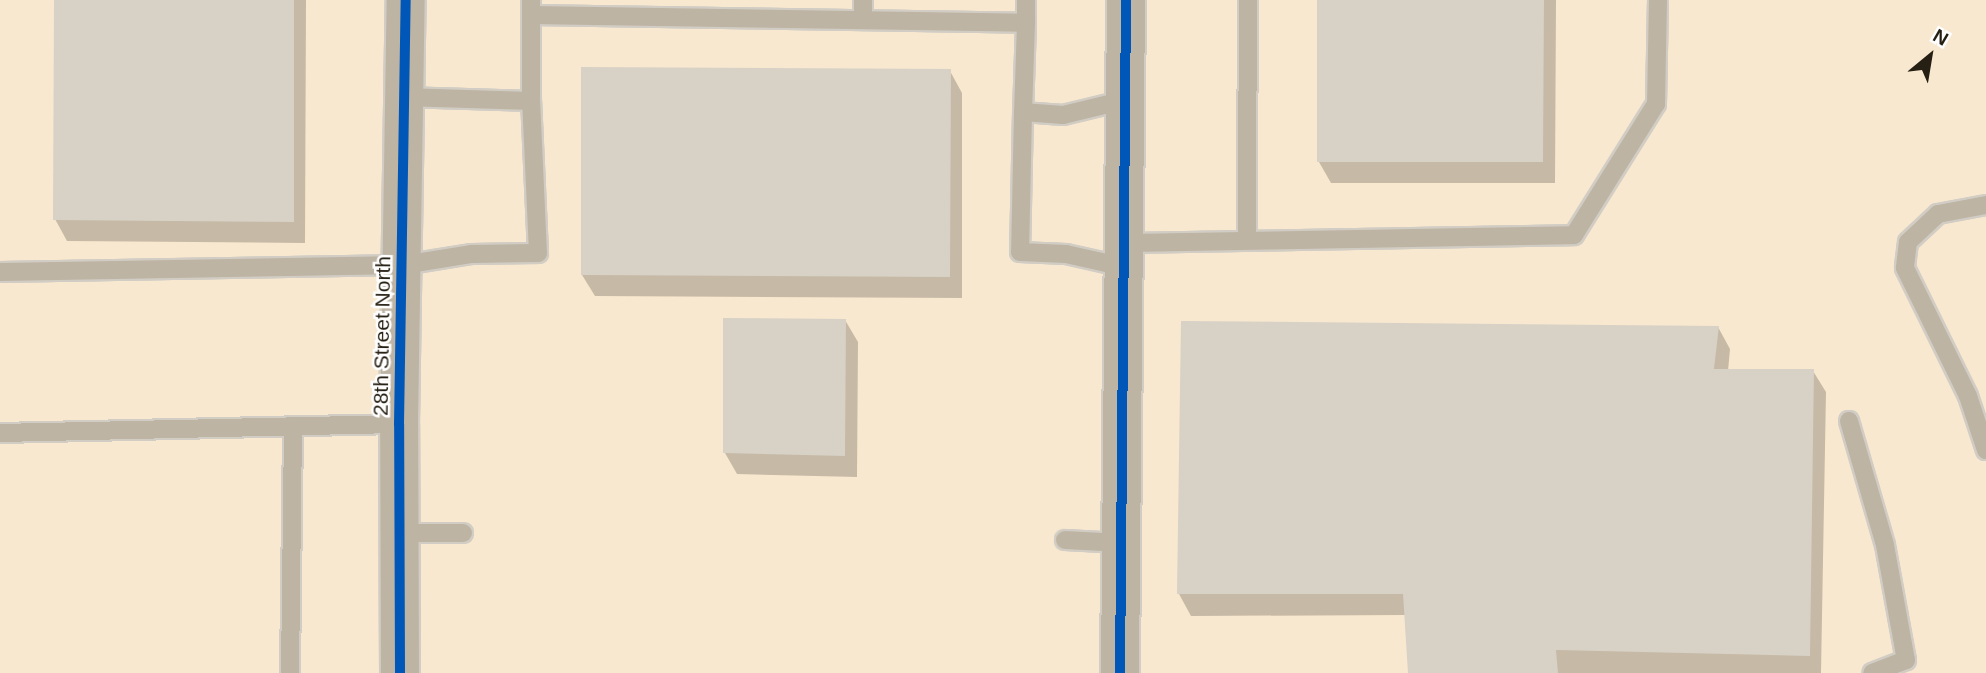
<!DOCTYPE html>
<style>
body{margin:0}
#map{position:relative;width:1986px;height:673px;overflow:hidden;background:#f5efe4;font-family:Helvetica,sans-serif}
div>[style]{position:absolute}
.built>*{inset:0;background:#f8e8cf}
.shadow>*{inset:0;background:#0003}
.building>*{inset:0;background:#d7d1c6}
.roads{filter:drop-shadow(2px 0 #d2cdc4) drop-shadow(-2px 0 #d2cdc4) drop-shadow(0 2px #d2cdc4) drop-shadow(0 -2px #d2cdc4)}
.service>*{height:18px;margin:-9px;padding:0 9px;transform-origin:9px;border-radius:9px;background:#bdb4a4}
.tertiary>*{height:38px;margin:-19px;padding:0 19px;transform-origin:19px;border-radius:19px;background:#bdb4a4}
.cycleway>*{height:10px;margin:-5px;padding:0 5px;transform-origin:5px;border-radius:5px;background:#0057b8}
span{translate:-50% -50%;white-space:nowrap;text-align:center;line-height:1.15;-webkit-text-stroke:5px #fff;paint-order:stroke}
.street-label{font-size:21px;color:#261f13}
.north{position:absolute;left:1895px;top:21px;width:70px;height:70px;-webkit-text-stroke:5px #fff;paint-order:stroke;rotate:30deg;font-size:19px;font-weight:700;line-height:28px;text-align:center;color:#261f13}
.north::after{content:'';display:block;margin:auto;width:24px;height:32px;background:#261f13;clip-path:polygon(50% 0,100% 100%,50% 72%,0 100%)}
</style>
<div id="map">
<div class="built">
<i style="clip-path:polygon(0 0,1986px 0,1986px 673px,0 673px)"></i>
</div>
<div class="shadow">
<i style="clip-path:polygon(56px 0,306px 0,305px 243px,67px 241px,55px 219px)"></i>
<i style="clip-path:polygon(1319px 0,1556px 0,1555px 183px,1331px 183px,1319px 162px)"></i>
<i style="clip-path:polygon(950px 71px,962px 93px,962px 298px,595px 296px,582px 275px)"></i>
<i style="clip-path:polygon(845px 320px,858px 342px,857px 477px,737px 474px,725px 453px)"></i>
<i style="clip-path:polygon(1183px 323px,1718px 327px,1730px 349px,1728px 371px,1813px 371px,1826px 392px,1821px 673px,1410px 673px,1406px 615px,1191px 616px,1179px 594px)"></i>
</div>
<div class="building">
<i style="clip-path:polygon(54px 0,294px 0,294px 222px,53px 220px)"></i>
<i style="clip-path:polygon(1317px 0,1544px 0,1543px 162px,1317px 162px)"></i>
<i style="clip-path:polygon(581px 67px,951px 69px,950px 277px,581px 275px)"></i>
<i style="clip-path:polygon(723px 318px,846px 319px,845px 456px,723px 453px)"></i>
<i style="clip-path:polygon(1181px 321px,1719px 326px,1714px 369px,1814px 369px,1810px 656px,1556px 650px,1558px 673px,1408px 673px,1403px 594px,1177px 594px)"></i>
</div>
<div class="roads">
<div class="service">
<i style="left:531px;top:0;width:15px;rotate:90deg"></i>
<i style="left:531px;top:15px;width:495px;rotate:0.9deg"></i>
<i style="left:1026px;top:23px;width:23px;rotate:-90deg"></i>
<i style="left:863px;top:20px;width:20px;rotate:-90deg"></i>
<i style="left:1026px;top:23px;width:89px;rotate:91.9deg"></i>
<i style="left:1023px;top:112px;width:40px;rotate:4.3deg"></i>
<i style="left:1063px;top:115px;width:64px;rotate:-13.6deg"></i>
<i style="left:404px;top:97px;width:127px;rotate:1.8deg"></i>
<i style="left:531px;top:101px;width:86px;rotate:-90deg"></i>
<i style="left:1023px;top:112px;width:140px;rotate:91.2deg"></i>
<i style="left:1020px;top:252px;width:46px;rotate:2.5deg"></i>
<i style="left:1066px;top:254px;width:59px;rotate:12.6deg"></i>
<i style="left:1986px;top:205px;width:49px;rotate:169.4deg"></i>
<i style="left:1938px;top:214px;width:41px;rotate:137deg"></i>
<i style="left:1908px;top:242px;width:26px;rotate:97deg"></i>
<i style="left:1905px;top:268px;width:143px;rotate:63.8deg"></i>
<i style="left:1968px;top:396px;width:57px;rotate:71.6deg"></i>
<i style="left:1247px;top:240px;width:240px;rotate:-89.8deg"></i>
<i style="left:1124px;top:243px;width:450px;rotate:-1deg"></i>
<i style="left:1574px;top:235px;width:155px;rotate:-58deg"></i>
<i style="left:1656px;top:104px;width:104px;rotate:-88.9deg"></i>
<i style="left:0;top:272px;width:403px;rotate:-1deg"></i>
<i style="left:403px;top:265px;width:70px;rotate:-9.1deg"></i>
<i style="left:472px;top:254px;width:66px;rotate:-0.9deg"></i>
<i style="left:538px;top:253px;width:152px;rotate:-92.6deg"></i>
<i style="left:1849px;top:421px;width:129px;rotate:73.8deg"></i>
<i style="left:1885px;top:545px;width:117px;rotate:79.7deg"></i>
<i style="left:1906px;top:660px;width:36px;rotate:159deg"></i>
<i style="left:0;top:433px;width:399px;rotate:-1.3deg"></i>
<i style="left:401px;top:533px;width:62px"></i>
<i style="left:1065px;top:540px;width:56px;rotate:3.1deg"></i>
<i style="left:290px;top:673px;width:246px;rotate:-89.3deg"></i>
</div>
<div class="tertiary">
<i style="left:400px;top:673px;width:249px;rotate:-90.2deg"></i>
<i style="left:399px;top:424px;width:424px;rotate:-89.1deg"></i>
<i style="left:1120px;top:673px;width:673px;rotate:-89.49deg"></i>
</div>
</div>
<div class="cycleway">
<i style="left:400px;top:673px;width:249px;rotate:-90.2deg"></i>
<i style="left:399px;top:424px;width:424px;rotate:-89.1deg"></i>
<i style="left:1120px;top:673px;width:673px;rotate:-89.49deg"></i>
</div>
<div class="street-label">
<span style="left:382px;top:336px;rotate:-89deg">28th Street North</span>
</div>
<div class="north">N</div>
</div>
